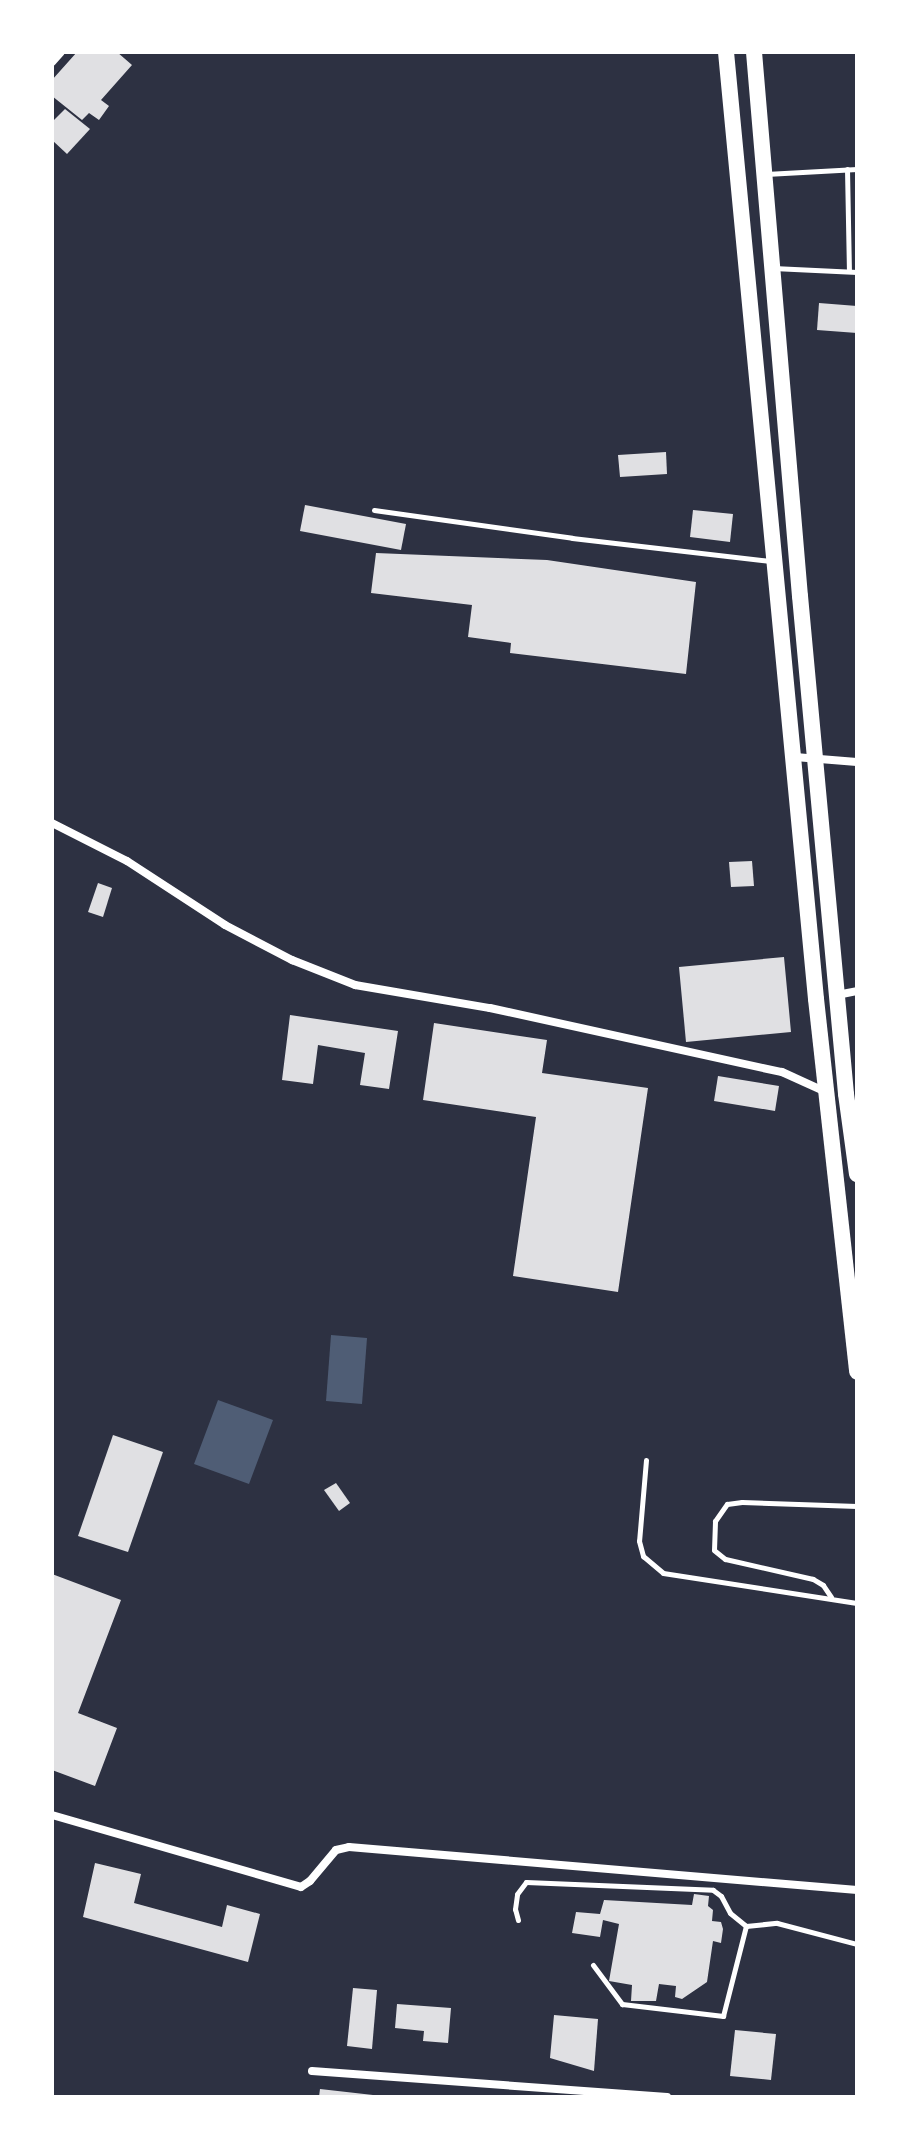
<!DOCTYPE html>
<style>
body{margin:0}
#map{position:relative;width:909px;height:2149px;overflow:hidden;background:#2d3142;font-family:"DejaVu Sans",sans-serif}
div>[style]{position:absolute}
.water>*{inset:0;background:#4f5d75}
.building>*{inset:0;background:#e0e0e3}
.service>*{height:5px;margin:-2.5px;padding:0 2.5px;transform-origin:2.5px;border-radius:2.5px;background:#fff}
.minor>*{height:8px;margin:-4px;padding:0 4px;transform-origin:4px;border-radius:4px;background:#fff}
.primary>*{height:16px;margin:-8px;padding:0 8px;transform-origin:8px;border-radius:8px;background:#fff}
span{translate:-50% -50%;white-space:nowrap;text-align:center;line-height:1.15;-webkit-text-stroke:7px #fff;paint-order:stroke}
.frame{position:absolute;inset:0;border:54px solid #fff;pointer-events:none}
</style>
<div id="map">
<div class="water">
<i style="clip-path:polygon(331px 1335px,367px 1338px,362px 1404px,326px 1401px)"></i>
<i style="clip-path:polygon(218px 1400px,273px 1420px,249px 1484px,194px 1464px)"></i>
</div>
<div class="building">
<i style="clip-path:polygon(77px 52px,117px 52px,132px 65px,101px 100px,109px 106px,99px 120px,89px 113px,82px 120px,52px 96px,52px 80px)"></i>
<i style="clip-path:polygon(65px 109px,90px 129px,67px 154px,52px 140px,52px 122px)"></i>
<i style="clip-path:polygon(819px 303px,857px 306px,857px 333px,817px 330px)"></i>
<i style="clip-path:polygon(666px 452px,667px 474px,620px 477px,618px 455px)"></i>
<i style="clip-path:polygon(305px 505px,406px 524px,401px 550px,300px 531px)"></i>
<i style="clip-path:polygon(693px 510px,733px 514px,730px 542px,690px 537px)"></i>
<i style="clip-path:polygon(376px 553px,547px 560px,696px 582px,686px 674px,510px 653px,511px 643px,468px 637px,472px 605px,371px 593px)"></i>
<i style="clip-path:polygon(752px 861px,754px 886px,731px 887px,729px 862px)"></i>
<i style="clip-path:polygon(98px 883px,112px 888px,103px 917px,88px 912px)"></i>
<i style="clip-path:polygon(784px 957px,791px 1032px,686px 1042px,679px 967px)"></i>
<i style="clip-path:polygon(290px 1015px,398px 1031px,389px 1089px,360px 1085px,365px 1053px,318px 1045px,313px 1084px,282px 1080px)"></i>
<i style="clip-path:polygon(434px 1023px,547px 1040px,542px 1073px,648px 1088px,618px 1292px,513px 1276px,536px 1117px,423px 1100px)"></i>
<i style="clip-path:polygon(718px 1076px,779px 1086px,775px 1111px,714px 1101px)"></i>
<i style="clip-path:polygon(113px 1435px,163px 1452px,128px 1552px,78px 1536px)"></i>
<i style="clip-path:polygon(336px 1483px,350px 1503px,339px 1511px,324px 1490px)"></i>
<i style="clip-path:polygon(52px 1574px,121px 1600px,78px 1713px,117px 1728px,95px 1786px,52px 1770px)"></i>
<i style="clip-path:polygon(95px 1863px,141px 1874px,134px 1903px,222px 1927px,227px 1905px,260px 1914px,248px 1962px,83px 1917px)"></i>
<i style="clip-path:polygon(694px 1894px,709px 1896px,708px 1906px,713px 1910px,712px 1921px,721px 1922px,723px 1929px,721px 1943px,713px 1941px,707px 1982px,682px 1999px,675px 1997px,676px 1986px,659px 1984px,656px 2001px,631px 2001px,632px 1985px,609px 1981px,619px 1924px,603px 1920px,600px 1937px,572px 1933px,576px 1912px,600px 1914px,604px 1900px,692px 1905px)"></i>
<i style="clip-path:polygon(353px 1988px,377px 1990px,372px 2049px,347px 2046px)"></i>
<i style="clip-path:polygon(397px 2004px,451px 2008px,448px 2043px,423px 2041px,424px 2031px,395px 2028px)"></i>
<i style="clip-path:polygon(554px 2015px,598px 2019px,594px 2071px,550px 2058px)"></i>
<i style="clip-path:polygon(735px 2030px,776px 2034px,771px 2080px,730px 2076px)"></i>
<i style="clip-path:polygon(320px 2089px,373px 2095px,373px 2097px,319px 2097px)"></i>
</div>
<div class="service">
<i style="left:847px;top:169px;width:102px;rotate:88.9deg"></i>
<i style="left:766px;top:174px;width:91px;rotate:-3.1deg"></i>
<i style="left:773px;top:268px;width:84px;rotate:2.7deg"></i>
<i style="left:374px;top:510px;width:200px;rotate:8deg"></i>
<i style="left:572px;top:538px;width:200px;rotate:6.6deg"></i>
<i style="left:646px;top:1460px;width:81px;rotate:94.9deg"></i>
<i style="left:639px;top:1541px;width:16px;rotate:75deg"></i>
<i style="left:643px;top:1556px;width:26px;rotate:40deg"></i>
<i style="left:663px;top:1573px;width:196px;rotate:8.8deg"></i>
<i style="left:831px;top:1597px;width:14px;rotate:-124deg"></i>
<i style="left:823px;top:1585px;width:12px;rotate:-149deg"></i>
<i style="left:813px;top:1579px;width:90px;rotate:-167.2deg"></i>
<i style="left:725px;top:1559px;width:14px;rotate:-141deg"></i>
<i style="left:714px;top:1550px;width:29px;rotate:-88deg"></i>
<i style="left:715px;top:1521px;width:21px;rotate:-55deg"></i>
<i style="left:727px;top:1504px;width:15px;rotate:-8deg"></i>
<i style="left:742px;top:1502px;width:115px;rotate:2deg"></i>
<i style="left:518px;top:1920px;width:11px;rotate:-105deg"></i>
<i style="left:515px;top:1909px;width:15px;rotate:-82deg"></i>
<i style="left:517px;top:1894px;width:15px;rotate:-53deg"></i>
<i style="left:526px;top:1882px;width:187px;rotate:2.4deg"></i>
<i style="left:713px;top:1890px;width:10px;rotate:37deg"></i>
<i style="left:721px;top:1896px;width:19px;rotate:62deg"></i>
<i style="left:730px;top:1913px;width:21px;rotate:39deg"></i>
<i style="left:746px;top:1926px;width:31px;rotate:-6deg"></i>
<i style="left:777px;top:1923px;width:83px;rotate:14.7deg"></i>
<i style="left:593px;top:1965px;width:49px;rotate:53.4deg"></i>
<i style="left:622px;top:2004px;width:102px;rotate:6.8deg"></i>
<i style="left:723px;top:2016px;width:93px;rotate:-75.7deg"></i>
</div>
<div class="minor">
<i style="left:52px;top:62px;width:13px;rotate:-48deg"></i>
<i style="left:795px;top:757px;width:62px;rotate:4.6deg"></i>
<i style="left:52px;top:823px;width:84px;rotate:26.9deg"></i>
<i style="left:127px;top:861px;width:117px;rotate:33.1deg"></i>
<i style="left:225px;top:925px;width:76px;rotate:27.6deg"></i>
<i style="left:292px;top:960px;width:68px;rotate:21.6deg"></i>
<i style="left:355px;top:985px;width:137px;rotate:9.7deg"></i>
<i style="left:490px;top:1008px;width:299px;rotate:12.4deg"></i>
<i style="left:782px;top:1072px;width:48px;rotate:24.4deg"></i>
<i style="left:837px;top:995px;width:20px;rotate:-11deg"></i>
<i style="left:52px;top:1815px;width:259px;rotate:16.1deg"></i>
<i style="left:301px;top:1887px;width:11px;rotate:-34deg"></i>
<i style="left:310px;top:1881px;width:40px;rotate:-50deg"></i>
<i style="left:336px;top:1850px;width:13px;rotate:-13deg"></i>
<i style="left:349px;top:1847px;width:510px;rotate:4.84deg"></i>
<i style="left:312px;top:2071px;width:356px;rotate:4.2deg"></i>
</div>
<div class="primary">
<i style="left:726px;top:52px;width:951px;rotate:84.57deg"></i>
<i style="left:816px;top:999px;width:375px;rotate:83.7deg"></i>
<i style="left:754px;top:52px;width:546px;rotate:85.17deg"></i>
<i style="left:800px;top:596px;width:500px;rotate:84.72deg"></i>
<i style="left:846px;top:1094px;width:81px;rotate:82.2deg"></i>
</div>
<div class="frame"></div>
</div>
